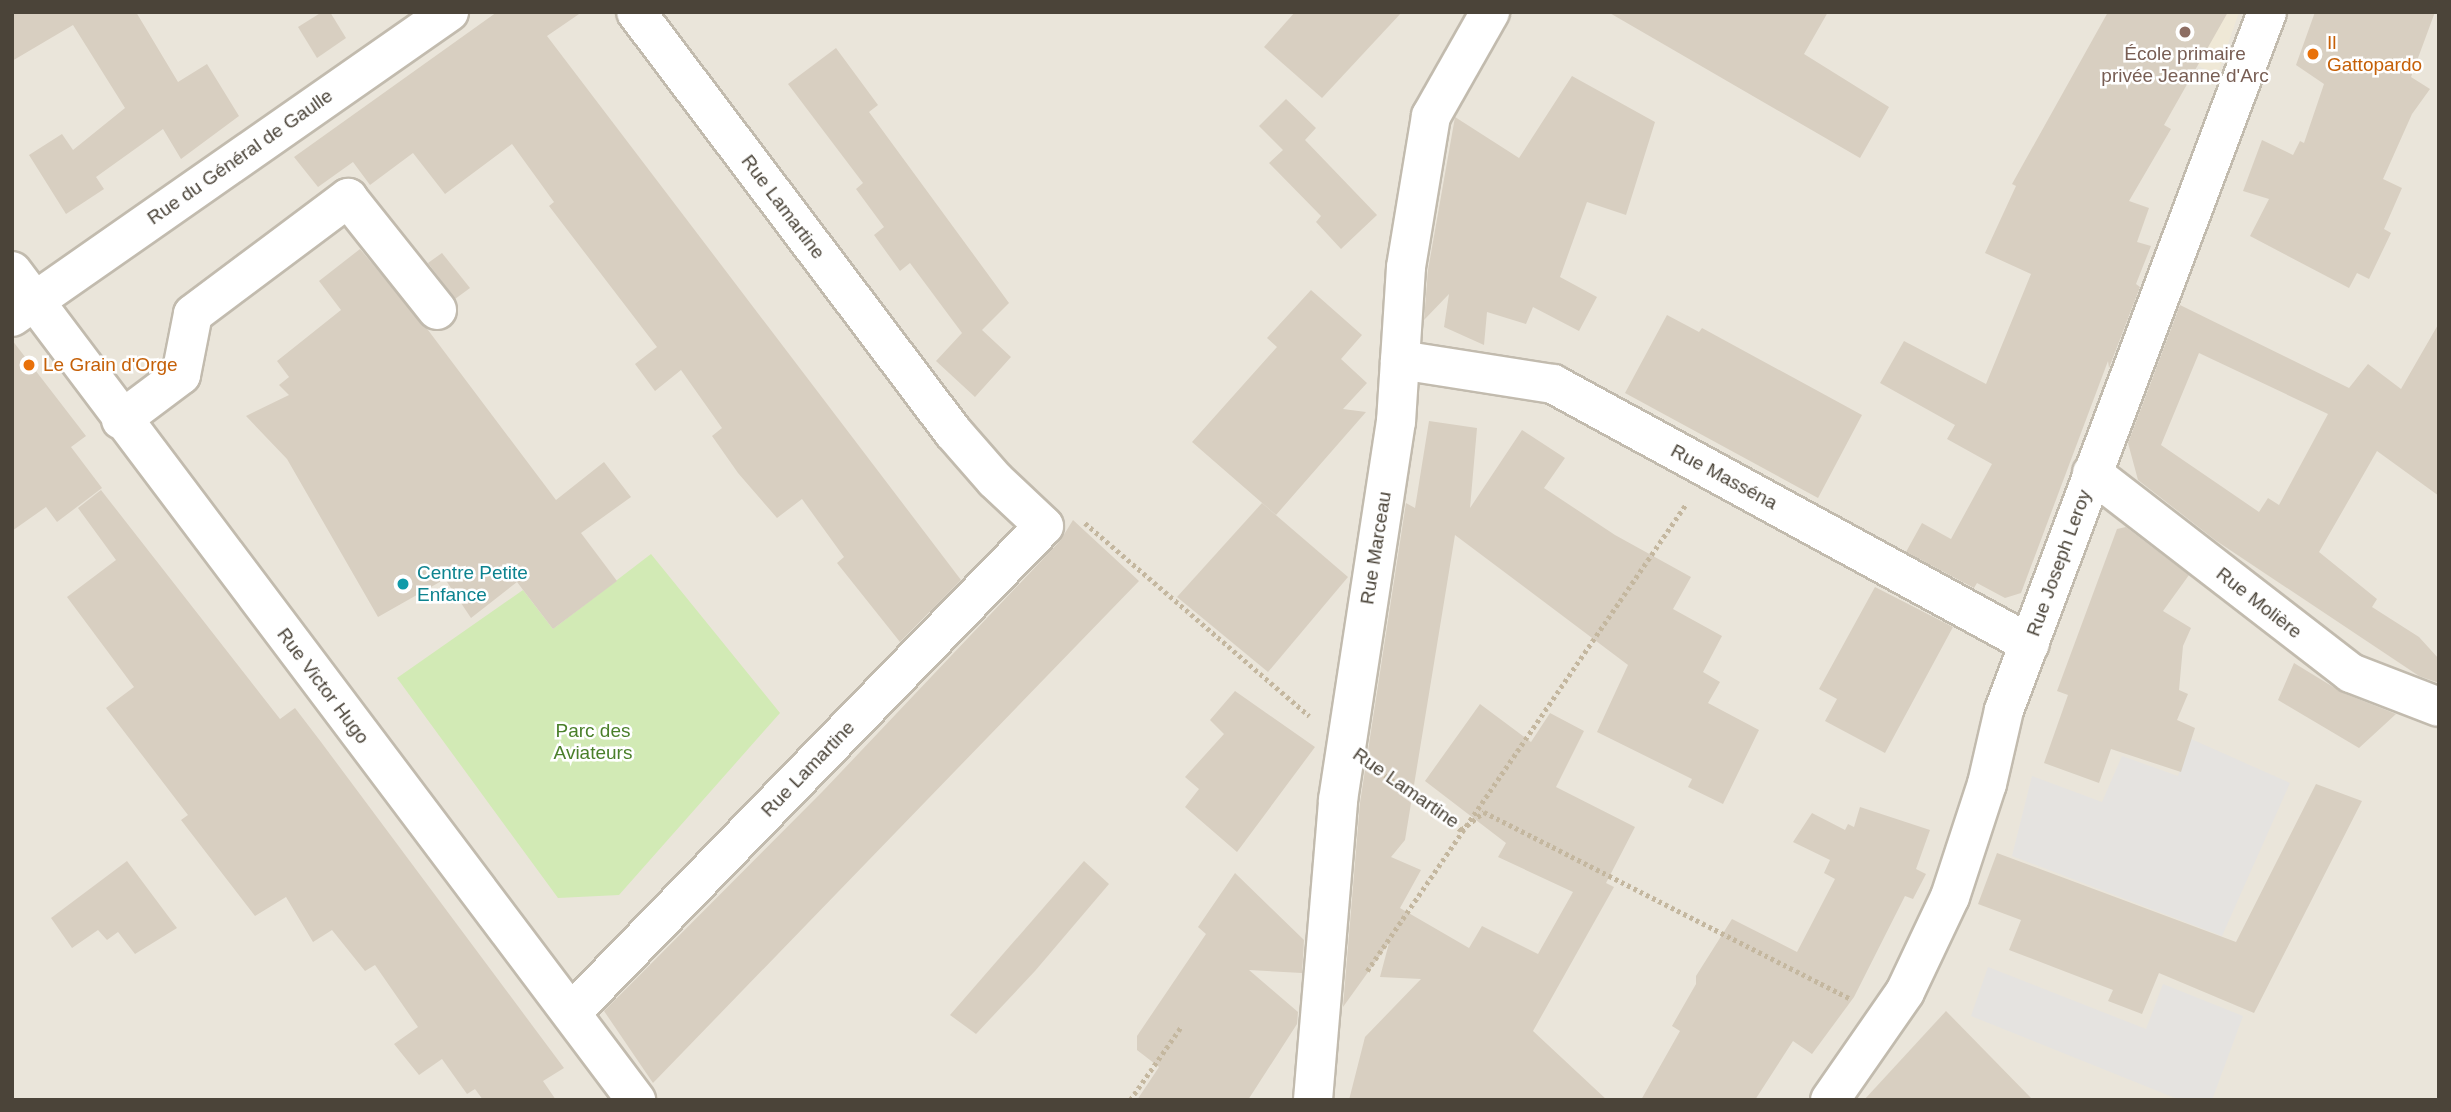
<!DOCTYPE html>
<meta charset="utf-8">
<style>
body{margin:0}
#map{position:relative;width:2451px;height:1112px;overflow:hidden;background:#f6f3ec;font-family:Helvetica,sans-serif}
div>[style]{position:absolute}
.residential>*{inset:0;background:#eae5da}
.education>*{inset:0;background:#efe8d6}
.green>*{inset:0;background:#d2eab5}
.parking>*{inset:0;background:#e5e3e0}
.building>*{inset:0;background:#d8cfc1}
.path>*{height:4.5px;margin-top:-2.25px;transform-origin:0;background:repeating-linear-gradient(90deg,#c4b79f 0 3.5px,transparent 0 7px)}
.roads{filter:drop-shadow(2px 0 #c2bbae) drop-shadow(-2px 0 #c2bbae) drop-shadow(0 2px #c2bbae) drop-shadow(0 -2px #c2bbae)}
.minor>*{height:38px;margin:-19px;padding:0 19px;transform-origin:19px;border-radius:19px;background:#fff}
.dots>*{width:19px;height:19px;translate:-50% -50%;box-sizing:border-box;border:4px solid #fff;border-radius:50%}
span{translate:-50% -50%;white-space:nowrap;text-align:center;line-height:1.15;-webkit-text-stroke:5px #fff;paint-order:stroke}
.food-label{font-size:19px;color:#c56008}
.left{translate:0 -50%;text-align:left}
.education-label{font-size:19px;color:#785e54}
.street-label{font-size:19px;color:#4b4439}
.culture-label{font-size:19px;color:#0d838f}
.park-label{font-size:19px;color:#4a7f2a}
.frame{position:absolute;inset:0;border:14px solid #4b4439;pointer-events:none}
</style>
<div id="map">
<div class="residential">
<i style="clip-path:polygon(12px 12px,2439px 12px,2439px 1100px,12px 1100px)"></i>
</div>
<div class="education">
<i style="clip-path:polygon(2102px 12px,2239px 12px,2217px 76px)"></i>
</div>
<div class="green">
<i style="clip-path:polygon(651px 554px,780px 713px,619px 895px,558px 898px,397px 678px,523px 590px,553px 629px)"></i>
</div>
<div class="parking">
<i style="clip-path:polygon(2191px 739px,2290px 783px,2222px 936px,2012px 856px,2032px 776px,2102px 802px,2122px 756px,2178px 776px)"></i>
<i style="clip-path:polygon(1988px 967px,2146px 1029px,2163px 984px,2243px 1016px,2212px 1100px,2180px 1100px,1971px 1016px)"></i>
</div>
<div class="building">
<i style="clip-path:polygon(12px 12px,136px 12px,178px 82px,207px 64px,239px 116px,181px 159px,163px 129px,96px 177px,104px 189px,66px 214px,29px 155px,62px 134px,73px 150px,125px 108px,73px 25px,12px 61px)"></i>
<i style="clip-path:polygon(322px 12px,330px 12px,346px 38px,317px 58px,298px 27px)"></i>
<i style="clip-path:polygon(497px 12px,582px 12px,547px 36px,961px 580px,900px 642px,837px 563px,844px 557px,802px 499px,777px 518px,738px 473px,712px 436px,722px 428px,681px 370px,655px 391px,635px 364px,657px 347px,549px 206px,554px 202px,512px 144px,445px 194px,413px 153px,370px 185px,353px 162px,318px 187px,294px 157px)"></i>
<i style="clip-path:polygon(1295px 12px,1402px 12px,1322px 98px,1264px 47px)"></i>
<i style="clip-path:polygon(1608px 12px,1828px 12px,1804px 54px,1889px 107px,1860px 158px)"></i>
<i style="clip-path:polygon(2108px 12px,2228px 12px,2164px 125px,2171px 129px,2129px 201px,2149px 208px,2137px 242px,2151px 246px,2136px 284px,2140px 287px,2109px 368px,2108px 361px,2021px 593px,2005px 598px,1977px 583px,1974px 588px,1906px 552px,1922px 523px,1951px 539px,1992px 464px,1947px 439px,1955px 425px,1880px 383px,1904px 341px,1986px 384px,2031px 274px,1985px 253px,2016px 186px,2012px 184px)"></i>
<i style="clip-path:polygon(2315px 12px,2435px 12px,2411px 77px,2430px 89px,2412px 114px,2383px 179px,2402px 188px,2384px 229px,2391px 233px,2369px 279px,2357px 273px,2349px 288px,2250px 236px,2269px 199px,2243px 191px,2262px 140px,2293px 155px,2300px 141px,2304px 143px,2324px 84px,2296px 65px)"></i>
<i style="clip-path:polygon(836px 48px,878px 105px,869px 112px,1009px 303px,982px 330px,1011px 357px,975px 397px,936px 361px,962px 333px,910px 263px,900px 271px,874px 235px,884px 227px,856px 189px,863px 183px,788px 84px)"></i>
<i style="clip-path:polygon(1572px 76px,1655px 122px,1626px 215px,1587px 202px,1560px 277px,1597px 297px,1579px 331px,1533px 307px,1526px 324px,1487px 312px,1484px 345px,1444px 327px,1449px 294px,1424px 320px,1428px 270px,1455px 117px,1519px 158px)"></i>
<i style="clip-path:polygon(1286px 99px,1316px 128px,1305px 140px,1377px 215px,1341px 249px,1316px 222px,1321px 216px,1269px 163px,1283px 150px,1259px 126px)"></i>
<i style="clip-path:polygon(360px 249px,428px 330px,556px 500px,604px 462px,631px 497px,581px 533px,617px 581px,553px 629px,517px 582px,471px 618px,445px 579px,378px 617px,287px 459px,246px 416px,289px 395px,279px 385px,289px 377px,277px 361px,341px 310px,319px 281px)"></i>
<i style="clip-path:polygon(442px 253px,470px 288px,455px 299px,428px 263px)"></i>
<i style="clip-path:polygon(1311px 290px,1362px 335px,1341px 359px,1367px 383px,1343px 409px,1366px 412px,1276px 515px,1192px 442px,1277px 347px,1267px 338px)"></i>
<i style="clip-path:polygon(evenodd,2180px 305px,2349px 388px,2368px 364px,2401px 389px,2439px 323px,2439px 496px,2377px 451px,2319px 552px,2377px 599px,2372px 607px,2419px 637px,2439px 659px,2439px 683px,2419px 676px,2215px 540px,2138px 480px,2128px 443px,2180px 305px,2199px 353px,2328px 414px,2279px 505px,2268px 498px,2259px 512px,2161px 445px,2199px 353px)"></i>
<i style="clip-path:polygon(1667px 315px,1699px 332px,1702px 328px,1862px 415px,1818px 498px,1625px 393px)"></i>
<i style="clip-path:polygon(12px 340px,86px 436px,71px 447px,102px 488px,57px 522px,46px 507px,12px 531px)"></i>
<i style="clip-path:polygon(1429px 421px,1477px 428px,1470px 508px,1522px 430px,1565px 458px,1544px 488px,1615px 535px,1691px 577px,1673px 609px,1722px 636px,1703px 672px,1720px 682px,1708px 703px,1759px 730px,1723px 804px,1688px 787px,1692px 779px,1597px 732px,1628px 665px,1455px 535px,1405px 840px,1391px 857px,1421px 870px,1400px 908px,1469px 948px,1482px 926px,1538px 954px,1573px 892px,1498px 857px,1506px 843px,1425px 781px,1480px 704px,1531px 742px,1550px 713px,1584px 731px,1556px 787px,1635px 827px,1606px 883px,1614px 887px,1533px 1031px,1607px 1100px,1349px 1100px,1365px 1037px,1421px 979px,1380px 977px,1389px 943px,1343px 1007px,1360px 803px,1406px 503px,1415px 508px)"></i>
<i style="clip-path:polygon(101px 490px,280px 719px,295px 708px,321px 742px,564px 1068px,543px 1081px,556px 1100px,483px 1100px,475px 1089px,467px 1094px,442px 1059px,419px 1075px,394px 1044px,418px 1027px,375px 965px,365px 971px,332px 930px,313px 942px,286px 897px,255px 916px,181px 820px,188px 815px,106px 708px,134px 687px,67px 597px,116px 560px,78px 508px)"></i>
<i style="clip-path:polygon(1262px 503px,1348px 577px,1268px 672px,1177px 597px)"></i>
<i style="clip-path:polygon(1073px 520px,1139px 581px,653px 1083px,604px 1011px,823px 791px,1060px 541px)"></i>
<i style="clip-path:polygon(2126px 527px,2189px 575px,2163px 611px,2191px 628px,2183px 646px,2179px 690px,2188px 694px,2177px 720px,2195px 728px,2181px 772px,2111px 749px,2099px 783px,2044px 763px,2068px 695px,2057px 691px,2117px 529px)"></i>
<i style="clip-path:polygon(1875px 587px,1953px 627px,1885px 753px,1825px 721px,1837px 699px,1819px 689px)"></i>
<i style="clip-path:polygon(2294px 663px,2343px 693px,2396px 714px,2359px 748px,2278px 700px)"></i>
<i style="clip-path:polygon(1235px 691px,1315px 747px,1237px 852px,1185px 807px,1199px 789px,1185px 777px,1224px 734px,1210px 720px)"></i>
<i style="clip-path:polygon(2316px 784px,2362px 801px,2254px 1013px,2159px 973px,2142px 1014px,2108px 1001px,2113px 990px,2009px 950px,2021px 920px,1978px 904px,1997px 853px,2236px 942px)"></i>
<i style="clip-path:polygon(1860px 807px,1930px 830px,1916px 869px,1926px 874px,1913px 899px,1905px 896px,1854px 997px,1812px 1054px,1793px 1041px,1755px 1100px,1641px 1100px,1680px 1031px,1672px 1026px,1696px 984px,1696px 976px,1732px 919px,1797px 952px,1835px 879px,1824px 873px,1830px 860px,1793px 842px,1812px 813px,1845px 830px,1848px 824px,1854px 827px)"></i>
<i style="clip-path:polygon(127px 861px,177px 928px,135px 954px,118px 932px,107px 940px,98px 930px,72px 948px,51px 918px)"></i>
<i style="clip-path:polygon(1084px 861px,1109px 884px,1035px 971px,976px 1034px,950px 1015px)"></i>
<i style="clip-path:polygon(1235px 873px,1304px 940px,1302px 973px,1249px 970px,1298px 1012px,1297px 1024px,1248px 1100px,1137px 1100px,1159px 1067px,1137px 1050px,1137px 1036px,1206px 934px,1198px 927px)"></i>
<i style="clip-path:polygon(1946px 1011px,2033px 1100px,1864px 1100px)"></i>
</div>
<div class="path">
<i style="left:1085px;top:523px;width:296px;rotate:40.7deg"></i>
<i style="left:1385px;top:775px;width:94px;rotate:35.9deg"></i>
<i style="left:1461px;top:830px;width:29px;rotate:-38deg"></i>
<i style="left:1484px;top:812px;width:412px;rotate:27deg"></i>
<i style="left:1367px;top:971px;width:566px;rotate:-55.66deg"></i>
<i style="left:1130px;top:1100px;width:89px;rotate:-55.1deg"></i>
</div>
<div class="roads">
<div class="minor">
<i style="left:12px;top:271px;width:1038px;rotate:53.03deg"></i>
<i style="left:12px;top:317px;width:533px;rotate:-34.91deg"></i>
<i style="left:1400px;top:360px;width:155px;rotate:8.9deg"></i>
<i style="left:1553px;top:384px;width:543px;rotate:28.59deg"></i>
<i style="left:121px;top:420px;width:75px;rotate:-36.9deg"></i>
<i style="left:181px;top:375px;width:62px;rotate:-78.9deg"></i>
<i style="left:193px;top:314px;width:194px;rotate:-36.8deg"></i>
<i style="left:348px;top:198px;width:143px;rotate:51.5deg"></i>
<i style="left:2092px;top:473px;width:327px;rotate:37.7deg"></i>
<i style="left:2351px;top:673px;width:94px;rotate:21.1deg"></i>
<i style="left:572px;top:1012px;width:677px;rotate:-45.84deg"></i>
<i style="left:1044px;top:526px;width:67px;rotate:-136.8deg"></i>
<i style="left:995px;top:480px;width:64px;rotate:-131.2deg"></i>
<i style="left:953px;top:432px;width:526px;rotate:-127.04deg"></i>
<i style="left:1313px;top:1100px;width:301px;rotate:-85.2deg"></i>
<i style="left:1338px;top:800px;width:382px;rotate:-81.3deg"></i>
<i style="left:1396px;top:422px;width:155px;rotate:-86.3deg"></i>
<i style="left:1406px;top:267px;width:153px;rotate:-80.6deg"></i>
<i style="left:1431px;top:116px;width:120px;rotate:-60.4deg"></i>
<i style="left:1830px;top:1100px;width:131px;rotate:-55.2deg"></i>
<i style="left:1905px;top:992px;width:105px;rotate:-64.7deg"></i>
<i style="left:1950px;top:897px;width:119px;rotate:-71.9deg"></i>
<i style="left:1987px;top:784px;width:76px;rotate:-77.1deg"></i>
<i style="left:2004px;top:710px;width:746px;rotate:-69.35deg"></i>
</div>
</div>
<div class="dots">
<i style="left:2185px;top:32px;background:#8d6e63"></i>
<i style="left:2313px;top:54px;background:#e8710a"></i>
<i style="left:29px;top:365px;background:#e8710a"></i>
<i style="left:403px;top:584px;background:#0f9aa8"></i>
</div>
<div class="food-label">
<span class="left" style="left:2327px;top:54px">Il<br>Gattopardo</span>
<span class="left" style="left:43px;top:365px">Le Grain d'Orge</span>
</div>
<div class="education-label">
<span style="left:2185px;top:65px">École primaire<br>privée Jeanne d'Arc</span>
</div>
<div class="street-label">
<span style="left:240px;top:157px;rotate:-35deg">Rue du Général de Gaulle</span>
<span style="left:783px;top:207px;rotate:53deg">Rue Lamartine</span>
<span style="left:1724px;top:477px;rotate:28deg">Rue Masséna</span>
<span style="left:1376px;top:548px;rotate:-81deg">Rue Marceau</span>
<span style="left:2059px;top:563px;rotate:-70deg">Rue Joseph Leroy</span>
<span style="left:2259px;top:603px;rotate:38deg">Rue Molière</span>
<span style="left:323px;top:686px;rotate:53deg">Rue Victor Hugo</span>
<span style="left:808px;top:769px;rotate:-46deg">Rue Lamartine</span>
<span style="left:1406px;top:788px;rotate:35deg">Rue Lamartine</span>
</div>
<div class="culture-label">
<span class="left" style="left:417px;top:584px">Centre Petite<br>Enfance</span>
</div>
<div class="park-label">
<span style="left:593px;top:742px">Parc des<br>Aviateurs</span>
</div>
<div class="frame"></div>
</div>
